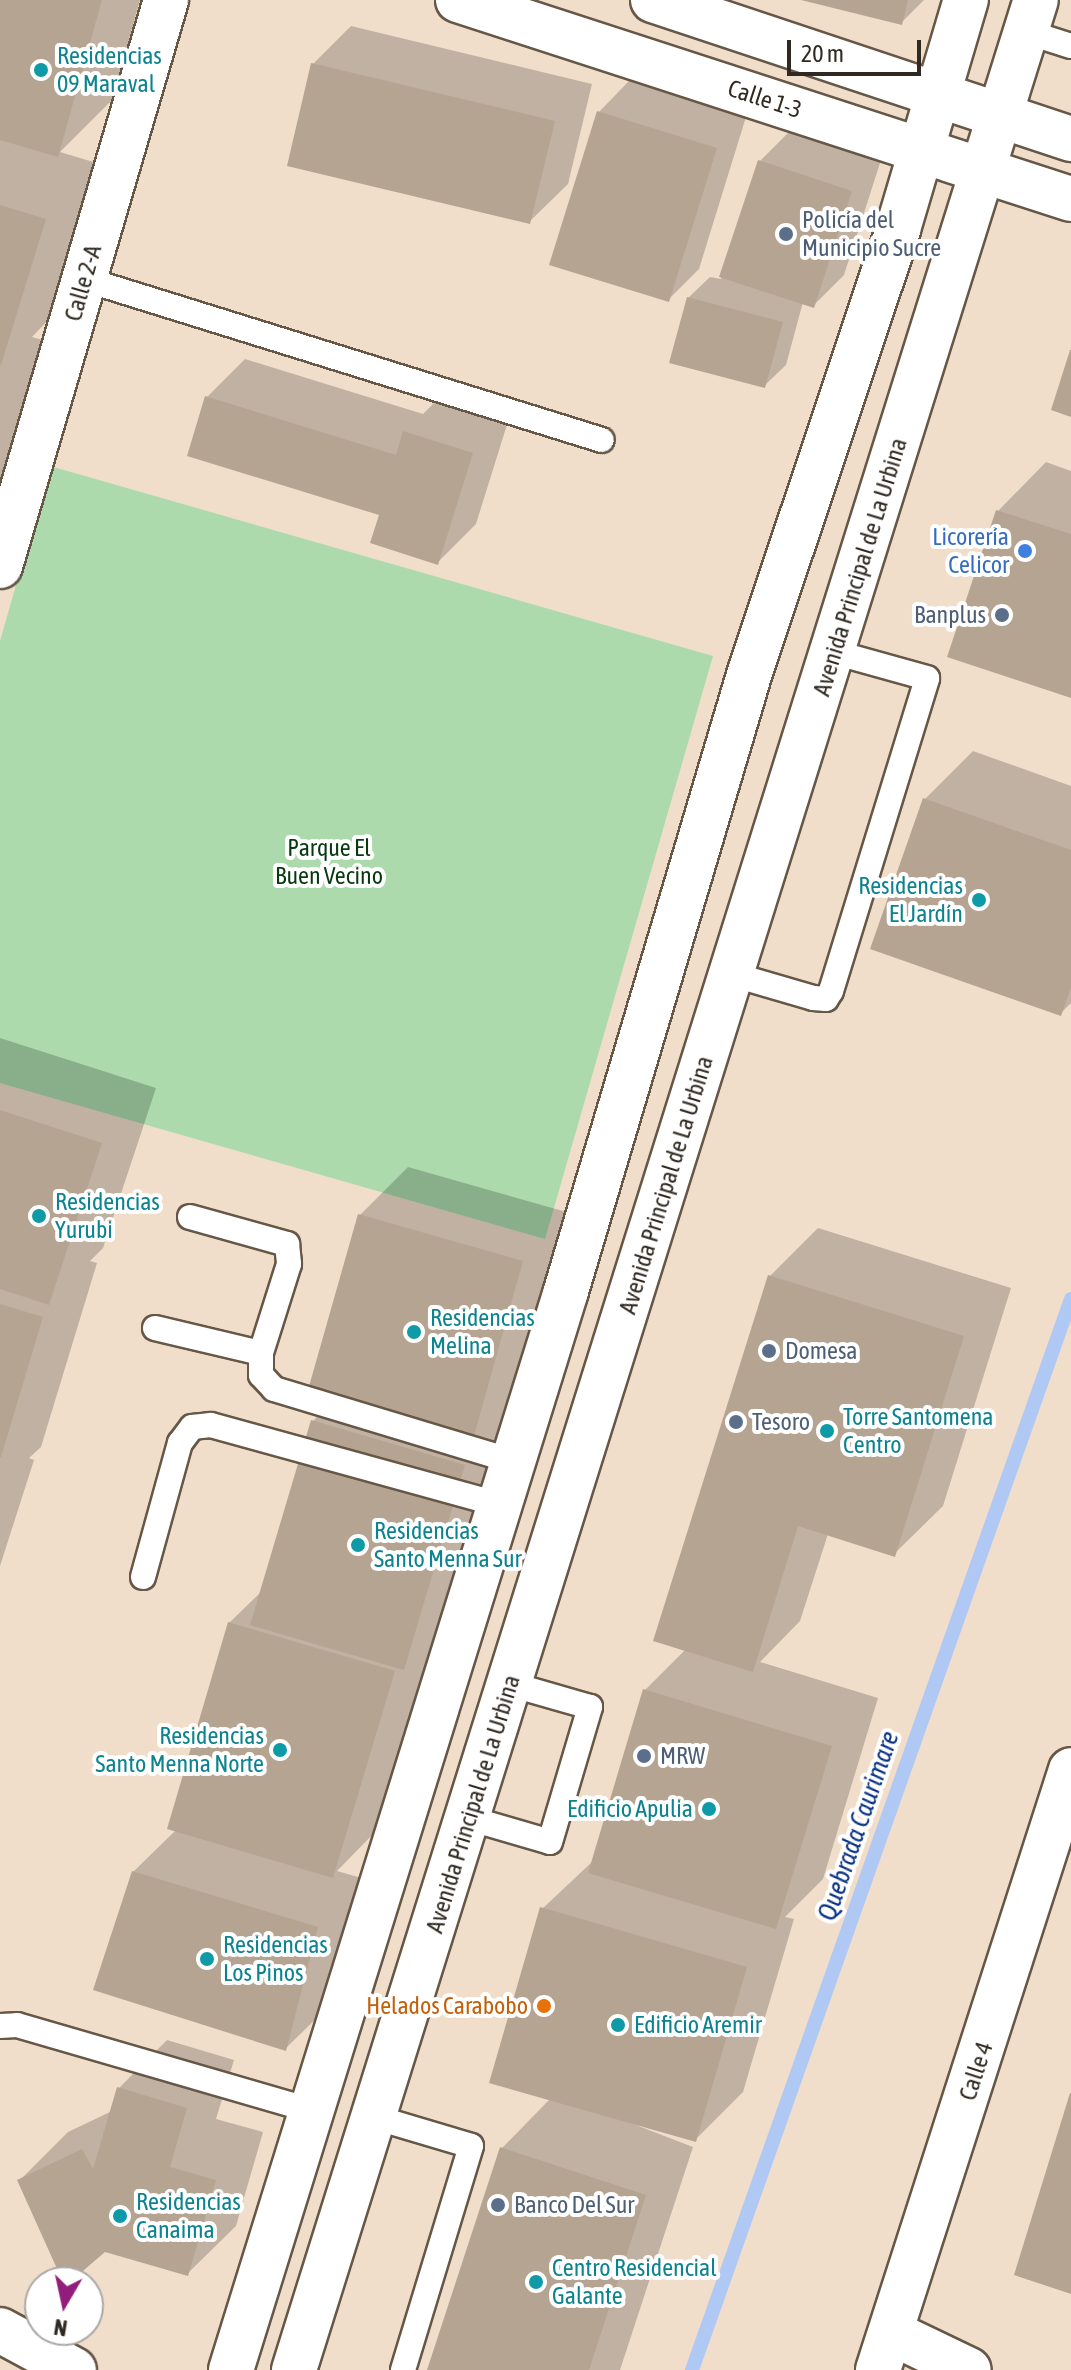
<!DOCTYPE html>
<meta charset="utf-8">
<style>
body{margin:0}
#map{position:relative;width:1071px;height:2370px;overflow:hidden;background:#f0decb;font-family:"Asap Condensed",sans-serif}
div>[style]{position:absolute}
.green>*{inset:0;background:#acdaad}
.shadow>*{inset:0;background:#0003}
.stream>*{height:14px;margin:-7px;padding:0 7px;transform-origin:7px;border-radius:7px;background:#afc8f4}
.building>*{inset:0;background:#b5a492}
.roads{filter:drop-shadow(2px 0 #665747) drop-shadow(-2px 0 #665747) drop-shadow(0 2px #665747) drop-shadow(0 -2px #665747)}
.lane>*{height:24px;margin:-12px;padding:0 12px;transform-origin:12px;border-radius:12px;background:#fff}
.street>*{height:44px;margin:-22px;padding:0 22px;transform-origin:22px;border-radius:22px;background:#fff}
.secondary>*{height:44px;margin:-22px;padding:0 22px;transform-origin:22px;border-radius:22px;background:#fff}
.dots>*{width:22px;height:22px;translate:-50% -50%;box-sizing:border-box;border:4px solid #fff;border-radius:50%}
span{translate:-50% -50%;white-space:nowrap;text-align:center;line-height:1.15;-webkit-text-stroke:8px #fff;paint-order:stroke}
.culture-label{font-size:24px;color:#0d838f}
.left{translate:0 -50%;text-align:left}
.right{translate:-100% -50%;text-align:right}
.street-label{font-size:24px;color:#2f2921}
.service-label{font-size:24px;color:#4e5e75}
.shop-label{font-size:24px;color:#366cbe}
.park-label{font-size:24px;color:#083a10}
.food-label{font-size:24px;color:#c56008}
.water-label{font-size:26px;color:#0a3385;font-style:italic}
.north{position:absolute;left:24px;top:2266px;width:80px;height:80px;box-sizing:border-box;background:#fff;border:2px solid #aca9a6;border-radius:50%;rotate:189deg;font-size:22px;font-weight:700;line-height:32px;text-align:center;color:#2f2921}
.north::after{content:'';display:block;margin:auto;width:28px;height:36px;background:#931d7b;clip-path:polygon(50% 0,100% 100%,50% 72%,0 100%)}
.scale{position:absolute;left:787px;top:40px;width:134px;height:36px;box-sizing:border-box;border:4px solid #2f2921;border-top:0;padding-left:10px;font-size:24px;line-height:28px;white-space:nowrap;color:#2f2921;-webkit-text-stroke:6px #fff;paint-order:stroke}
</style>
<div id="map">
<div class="green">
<i style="clip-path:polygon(50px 466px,713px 656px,545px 1239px,0 1083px,0 641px)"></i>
</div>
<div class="shadow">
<i style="clip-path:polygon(0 0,140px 0,112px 100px,60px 152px,100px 164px,52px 316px,32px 337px,50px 342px,0 521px)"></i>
<i style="clip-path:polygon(804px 0,924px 0,901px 23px)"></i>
<i style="clip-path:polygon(351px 26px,592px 84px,568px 184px,529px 222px,313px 64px)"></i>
<i style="clip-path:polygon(629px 81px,746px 117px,699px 269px,668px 300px,599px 112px)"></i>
<i style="clip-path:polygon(790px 131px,881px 160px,844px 275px,813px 306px,803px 302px,786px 365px,764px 386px,688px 298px,710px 277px,721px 279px,760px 161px)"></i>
<i style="clip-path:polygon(245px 359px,423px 414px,443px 394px,510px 415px,476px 524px,438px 562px,382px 513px,207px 397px)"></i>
<i style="clip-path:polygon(1046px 462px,1071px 471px,1071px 696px,998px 511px)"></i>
<i style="clip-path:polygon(973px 751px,1071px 786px,1071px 1003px,1060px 1014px,925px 799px)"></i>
<i style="clip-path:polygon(0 1038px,156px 1088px,103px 1248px,90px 1261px,97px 1263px,41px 1447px,29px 1458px,34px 1460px,0 1566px)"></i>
<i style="clip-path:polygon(408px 1167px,570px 1213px,517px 1400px,503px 1415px,512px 1417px,380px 1827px,337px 1871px,365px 1879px,334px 2001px,285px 2049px,133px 1872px,176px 1830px,229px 1623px,263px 1590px,313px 1421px,326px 1408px,360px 1215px)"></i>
<i style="clip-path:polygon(818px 1228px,1011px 1288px,943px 1506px,894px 1554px,828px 1534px,800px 1621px,760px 1662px,878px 1698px,823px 1879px,785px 1917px,794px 1919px,743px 2092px,695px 2140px,610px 2115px,693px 2147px,620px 2370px,429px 2370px,502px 2148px,551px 2098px,542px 1909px,593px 1861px,645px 1690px,686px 1649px,770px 1276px)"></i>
<i style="clip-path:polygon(167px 2040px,234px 2060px,216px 2119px,263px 2132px,236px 2226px,187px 2274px,104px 2249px,65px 2282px,20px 2180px,68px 2132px,112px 2111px,119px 2088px)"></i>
</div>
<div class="stream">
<i style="left:692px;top:2370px;width:1136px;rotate:-70.51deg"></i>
</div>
<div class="building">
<i style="clip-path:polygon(0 0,102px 0,58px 157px,0 140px)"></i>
<i style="clip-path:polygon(801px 0,908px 0,902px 25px)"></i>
<i style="clip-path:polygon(311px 63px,555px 121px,530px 224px,287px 166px)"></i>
<i style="clip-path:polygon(597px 111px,717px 148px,669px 302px,549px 265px)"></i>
<i style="clip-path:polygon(758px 160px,852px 191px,814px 308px,719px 277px)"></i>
<i style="clip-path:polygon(0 205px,46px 219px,1px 365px,0 365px)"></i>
<i style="clip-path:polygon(687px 297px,783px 322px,765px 388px,669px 363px)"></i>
<i style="clip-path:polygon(1070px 350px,1071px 350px,1071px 417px,1051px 410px)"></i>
<i style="clip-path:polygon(205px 396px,396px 455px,403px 431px,473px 453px,438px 565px,370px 543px,379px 515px,187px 456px)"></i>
<i style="clip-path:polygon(996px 510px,1071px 534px,1071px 698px,947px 657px)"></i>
<i style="clip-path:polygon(923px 798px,1071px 850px,1071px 987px,1061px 1016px,870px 949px)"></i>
<i style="clip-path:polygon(0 1110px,102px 1143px,49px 1305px,0 1289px)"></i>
<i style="clip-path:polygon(358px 1214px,523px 1261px,470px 1450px,304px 1404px)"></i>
<i style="clip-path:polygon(768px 1275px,964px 1336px,895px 1557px,798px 1526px,753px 1672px,653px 1641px)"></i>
<i style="clip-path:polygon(0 1304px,43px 1317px,1px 1457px,0 1457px)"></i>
<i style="clip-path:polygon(311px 1420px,465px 1465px,404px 1670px,250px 1625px)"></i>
<i style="clip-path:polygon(228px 1622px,395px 1671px,333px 1878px,167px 1829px)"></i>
<i style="clip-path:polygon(643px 1689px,832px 1746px,776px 1929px,588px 1873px)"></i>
<i style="clip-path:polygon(132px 1871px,318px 1927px,286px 2051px,93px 1990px)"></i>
<i style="clip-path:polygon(540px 1907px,747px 1967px,696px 2142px,489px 2083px)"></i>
<i style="clip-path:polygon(117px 2087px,187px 2108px,170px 2167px,216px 2180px,188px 2276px,105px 2252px,70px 2282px,63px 2282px,17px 2180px,82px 2149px,93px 2169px)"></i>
<i style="clip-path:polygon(1070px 2093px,1071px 2093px,1071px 2294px,1014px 2275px)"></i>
<i style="clip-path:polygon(500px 2147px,646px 2195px,589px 2370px,427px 2370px)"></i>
</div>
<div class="roads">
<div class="lane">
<i style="left:1027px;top:32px;width:46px;rotate:17.7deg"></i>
<i style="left:84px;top:279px;width:542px;rotate:17.27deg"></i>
<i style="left:731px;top:974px;width:85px;rotate:16.3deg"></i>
<i style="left:813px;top:998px;width:13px;rotate:4deg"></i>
<i style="left:826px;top:999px;width:9px;rotate:-58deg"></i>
<i style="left:831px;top:991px;width:327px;rotate:-72.9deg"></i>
<i style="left:927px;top:678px;width:98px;rotate:-164.5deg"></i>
<i style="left:190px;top:1217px;width:101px;rotate:15.6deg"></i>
<i style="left:287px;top:1244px;width:20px;rotate:84deg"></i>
<i style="left:289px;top:1264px;width:93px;rotate:107.5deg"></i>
<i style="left:261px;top:1353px;width:22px;rotate:90deg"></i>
<i style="left:261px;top:1375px;width:19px;rotate:47deg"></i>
<i style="left:274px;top:1389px;width:249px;rotate:16.8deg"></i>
<i style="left:155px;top:1328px;width:109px;rotate:13.3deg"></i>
<i style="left:143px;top:1577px;width:139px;rotate:-74.6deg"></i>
<i style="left:180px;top:1443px;width:20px;rotate:-53deg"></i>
<i style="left:192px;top:1427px;width:19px;rotate:-6deg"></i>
<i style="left:211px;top:1425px;width:297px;rotate:15.4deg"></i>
<i style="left:468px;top:1818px;width:85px;rotate:16.3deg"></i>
<i style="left:550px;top:1842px;width:141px;rotate:-73.5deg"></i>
<i style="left:590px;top:1707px;width:83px;rotate:-164deg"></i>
<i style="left:0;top:2026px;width:17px;rotate:-3deg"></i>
<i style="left:17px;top:2025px;width:305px;rotate:16.2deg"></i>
<i style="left:374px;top:2117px;width:101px;rotate:16.6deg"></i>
<i style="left:471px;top:2146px;width:234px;rotate:106.9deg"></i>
</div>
<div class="street">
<i style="left:458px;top:0;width:644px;rotate:17.99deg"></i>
<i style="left:653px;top:0;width:441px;rotate:18.4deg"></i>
<i style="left:0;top:566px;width:590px;rotate:-73.65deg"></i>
<i style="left:0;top:2330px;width:84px;rotate:28.4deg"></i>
<i style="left:892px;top:2333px;width:85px;rotate:25.7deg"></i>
<i style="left:878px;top:2370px;width:630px;rotate:-72.17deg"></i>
</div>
<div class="secondary">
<i style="left:231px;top:2370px;width:1130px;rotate:-72.75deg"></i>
<i style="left:566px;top:1291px;width:643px;rotate:-73.45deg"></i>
<i style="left:749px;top:675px;width:470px;rotate:-71.5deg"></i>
<i style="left:898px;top:229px;width:239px;rotate:-73.5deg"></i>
<i style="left:294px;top:2370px;width:2483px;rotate:-72.62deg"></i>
</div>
</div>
<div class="dots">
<i style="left:41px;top:70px;background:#0f9aa8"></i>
<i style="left:786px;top:234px;background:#5c6f8a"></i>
<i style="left:1025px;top:551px;background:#3f7fe0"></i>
<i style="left:1002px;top:615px;background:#5c6f8a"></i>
<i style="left:979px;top:900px;background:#0f9aa8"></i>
<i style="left:39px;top:1216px;background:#0f9aa8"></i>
<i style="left:414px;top:1332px;background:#0f9aa8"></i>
<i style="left:769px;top:1351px;background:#5c6f8a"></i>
<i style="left:736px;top:1422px;background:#5c6f8a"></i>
<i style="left:827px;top:1431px;background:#0f9aa8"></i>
<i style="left:358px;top:1545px;background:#0f9aa8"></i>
<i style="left:280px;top:1750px;background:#0f9aa8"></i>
<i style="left:644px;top:1756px;background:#5c6f8a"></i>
<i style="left:709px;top:1809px;background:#0f9aa8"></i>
<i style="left:207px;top:1959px;background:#0f9aa8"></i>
<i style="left:544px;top:2006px;background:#e8710a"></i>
<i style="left:618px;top:2025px;background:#0f9aa8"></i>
<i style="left:498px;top:2205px;background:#5c6f8a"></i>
<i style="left:120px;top:2216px;background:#0f9aa8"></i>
<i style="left:536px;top:2282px;background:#0f9aa8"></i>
</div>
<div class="culture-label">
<span class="left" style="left:57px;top:70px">Residencias<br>09 Maraval</span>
<span class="right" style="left:963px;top:900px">Residencias<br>El Jardín</span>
<span class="left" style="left:55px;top:1216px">Residencias<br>Yurubi</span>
<span class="left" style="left:430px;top:1332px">Residencias<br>Melina</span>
<span class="left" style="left:843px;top:1431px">Torre Santomena<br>Centro</span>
<span class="left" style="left:374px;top:1545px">Residencias<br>Santo Menna Sur</span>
<span class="right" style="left:264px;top:1750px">Residencias<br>Santo Menna Norte</span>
<span class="right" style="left:693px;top:1809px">Edificio Apulia</span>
<span class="left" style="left:223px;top:1959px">Residencias<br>Los Pinos</span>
<span class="left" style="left:634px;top:2025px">Edificio Aremir</span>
<span class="left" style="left:136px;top:2216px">Residencias<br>Canaima</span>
<span class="left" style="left:552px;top:2282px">Centro Residencial<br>Galante</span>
</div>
<div class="street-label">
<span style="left:765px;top:99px;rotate:18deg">Calle 1-3</span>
<span style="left:83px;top:283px;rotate:-74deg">Calle 2-A</span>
<span style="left:860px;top:567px;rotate:-73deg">Avenida Principal de La Urbina</span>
<span style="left:666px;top:1185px;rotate:-73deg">Avenida Principal de La Urbina</span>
<span style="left:473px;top:1804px;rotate:-73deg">Avenida Principal de La Urbina</span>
<span style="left:976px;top:2071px;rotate:-72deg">Calle 4</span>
</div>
<div class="service-label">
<span class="left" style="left:802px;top:234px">Policía del<br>Municipio Sucre</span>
<span class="right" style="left:986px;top:615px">Banplus</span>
<span class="left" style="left:785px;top:1351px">Domesa</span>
<span class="left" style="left:752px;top:1422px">Tesoro</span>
<span class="left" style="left:660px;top:1756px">MRW</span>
<span class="left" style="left:514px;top:2205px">Banco Del Sur</span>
</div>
<div class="shop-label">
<span class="right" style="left:1009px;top:551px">Licorería<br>Celicor</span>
</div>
<div class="park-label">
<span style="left:329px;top:862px">Parque El<br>Buen Vecino</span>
</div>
<div class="food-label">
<span class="right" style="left:528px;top:2006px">Helados Carabobo</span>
</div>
<div class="water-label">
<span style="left:859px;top:1826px;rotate:-71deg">Quebrada Caurimare</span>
</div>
<div class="north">N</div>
<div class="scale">20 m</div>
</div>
